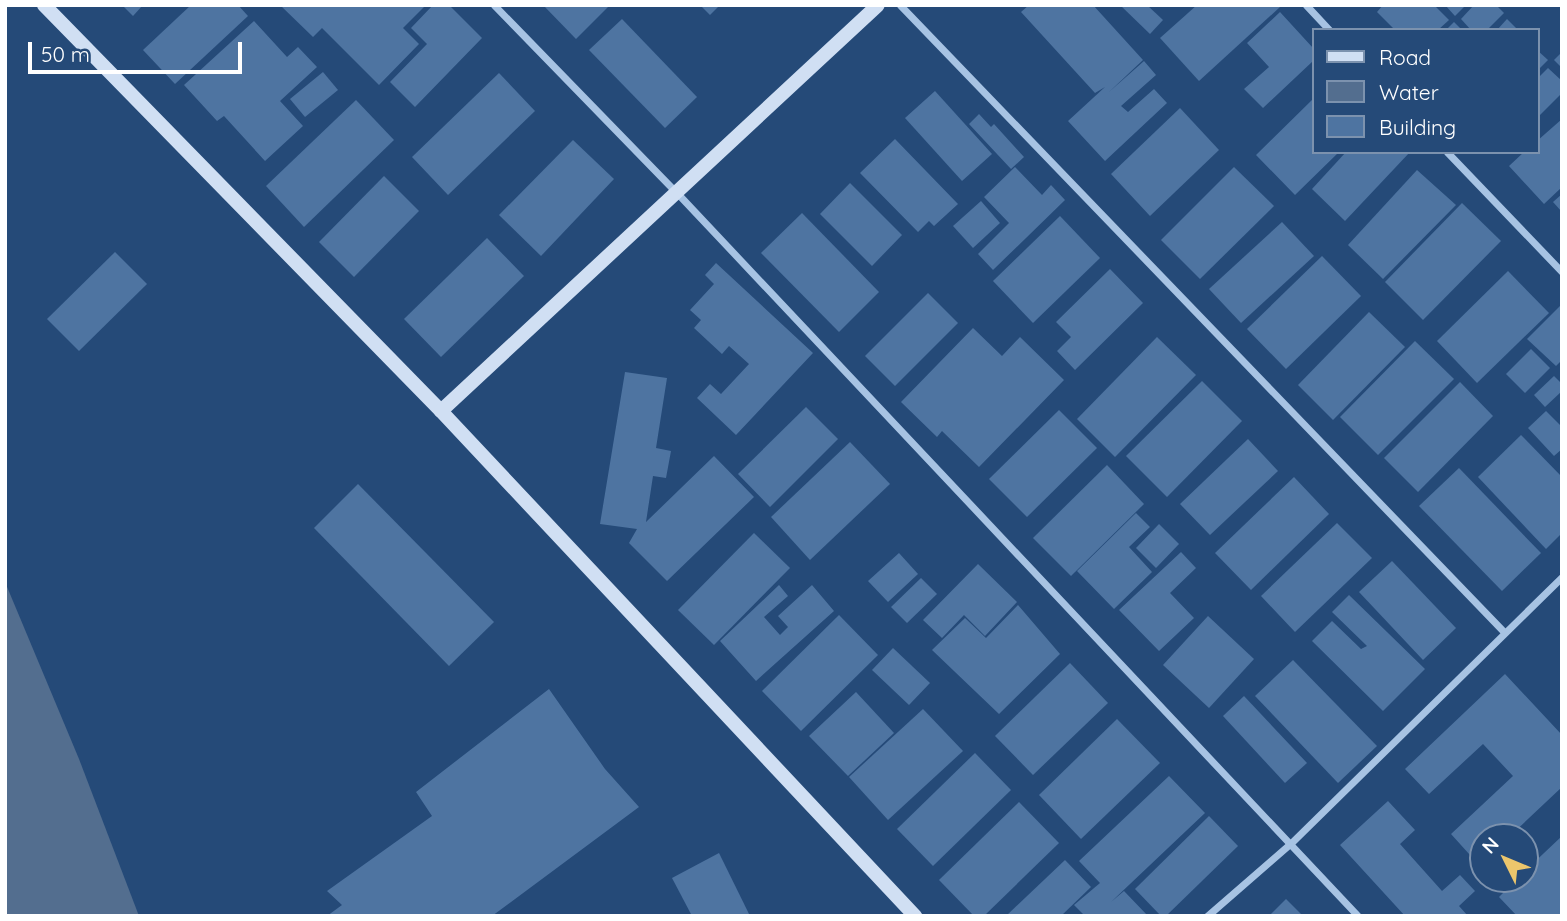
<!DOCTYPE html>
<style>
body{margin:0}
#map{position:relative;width:1567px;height:921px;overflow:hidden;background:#254a78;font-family:Quicksand,sans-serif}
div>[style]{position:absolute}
.water>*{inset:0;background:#536e8f}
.building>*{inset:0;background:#4e74a1}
.street>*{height:7px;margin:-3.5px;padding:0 3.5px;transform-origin:3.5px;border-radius:3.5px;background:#a7c3e3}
.secondary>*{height:14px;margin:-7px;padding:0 7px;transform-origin:7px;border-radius:7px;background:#d0dff3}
span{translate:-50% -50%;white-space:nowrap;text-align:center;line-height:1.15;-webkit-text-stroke:5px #254a78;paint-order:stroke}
.frame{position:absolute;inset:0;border:7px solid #fff;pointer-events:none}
.legend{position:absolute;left:1312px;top:28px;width:228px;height:126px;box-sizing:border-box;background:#254a78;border:2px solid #7c92ae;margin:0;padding:9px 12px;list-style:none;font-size:21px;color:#fff}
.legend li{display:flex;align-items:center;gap:14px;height:35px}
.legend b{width:35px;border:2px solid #7c92ae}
.north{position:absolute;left:1469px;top:823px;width:70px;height:70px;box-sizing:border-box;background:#254a78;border:2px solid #7c92ae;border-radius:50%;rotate:313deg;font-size:19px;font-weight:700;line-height:28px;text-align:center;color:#fff}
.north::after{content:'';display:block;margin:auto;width:24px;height:32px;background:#ecc66c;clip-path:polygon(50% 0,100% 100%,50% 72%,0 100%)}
.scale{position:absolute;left:28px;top:42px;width:214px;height:32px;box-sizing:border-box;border:4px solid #fff;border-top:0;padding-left:9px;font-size:21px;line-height:24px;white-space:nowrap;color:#fff;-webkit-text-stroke:5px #254a78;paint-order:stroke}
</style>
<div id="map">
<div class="water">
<i style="clip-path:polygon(5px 582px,79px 759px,139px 916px,5px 916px)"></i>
</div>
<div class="building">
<i style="clip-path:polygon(122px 5px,143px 5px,133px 16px)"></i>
<i style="clip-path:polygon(191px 5px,238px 5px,248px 16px,175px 84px,143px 50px)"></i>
<i style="clip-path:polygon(280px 5px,426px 5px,403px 28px,419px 44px,379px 85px,322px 28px,313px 37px)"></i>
<i style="clip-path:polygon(433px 5px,449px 5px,482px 38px,415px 107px,390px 82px,427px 44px,411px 28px)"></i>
<i style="clip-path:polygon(543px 5px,610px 5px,576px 39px)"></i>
<i style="clip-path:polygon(700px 5px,720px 5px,710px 15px)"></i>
<i style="clip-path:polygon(1029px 5px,1093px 5px,1143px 60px,1109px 92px,1144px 61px,1156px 75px,1121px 106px,1128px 112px,1154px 89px,1167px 103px,1105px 161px,1068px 121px,1105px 87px,1095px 93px,1021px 12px)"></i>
<i style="clip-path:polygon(1120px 5px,1147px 5px,1163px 20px,1150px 34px)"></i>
<i style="clip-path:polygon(1197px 5px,1278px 5px,1280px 7px,1199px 81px,1160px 38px)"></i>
<i style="clip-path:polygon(1383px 5px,1434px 5px,1449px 20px,1438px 30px,1395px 30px,1377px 12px)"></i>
<i style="clip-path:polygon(1445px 5px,1466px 5px,1455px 16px)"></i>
<i style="clip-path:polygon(1474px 5px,1496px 5px,1504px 13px,1487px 30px,1471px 30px,1461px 19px)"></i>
<i style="clip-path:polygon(1280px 12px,1313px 48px,1313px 61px,1263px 108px,1244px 89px,1269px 67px,1247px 43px)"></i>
<i style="clip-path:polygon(622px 19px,697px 97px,665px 128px,589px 50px)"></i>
<i style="clip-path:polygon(1507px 19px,1518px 30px,1497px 30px)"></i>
<i style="clip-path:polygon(254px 21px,287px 57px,298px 47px,317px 67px,280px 101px,303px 126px,265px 161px,224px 116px,217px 121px,184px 85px)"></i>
<i style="clip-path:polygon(1454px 22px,1462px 30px,1446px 30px)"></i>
<i style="clip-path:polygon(1537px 50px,1548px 60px,1537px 71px)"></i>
<i style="clip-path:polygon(1562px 52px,1562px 68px,1554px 60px)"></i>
<i style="clip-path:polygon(1548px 68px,1562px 81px,1562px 93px,1537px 118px,1537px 79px)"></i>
<i style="clip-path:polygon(323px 72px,338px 90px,305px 117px,290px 99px)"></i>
<i style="clip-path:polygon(499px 73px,535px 111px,448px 195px,412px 157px)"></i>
<i style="clip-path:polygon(935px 91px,992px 154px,962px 181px,905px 118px)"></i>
<i style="clip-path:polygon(1313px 99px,1313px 152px,1339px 152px,1295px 195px,1256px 155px)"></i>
<i style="clip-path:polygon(356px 100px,394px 140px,304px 227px,266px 186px)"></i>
<i style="clip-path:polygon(1180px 108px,1219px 150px,1150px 216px,1111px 174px)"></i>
<i style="clip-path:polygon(979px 114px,991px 127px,994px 124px,1024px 157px,1011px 169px,969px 124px)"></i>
<i style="clip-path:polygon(1562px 119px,1562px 187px,1544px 204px,1509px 166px,1524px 152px,1537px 152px,1537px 141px)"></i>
<i style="clip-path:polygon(895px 139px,958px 204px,934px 226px,929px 221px,918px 232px,860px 173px)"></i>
<i style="clip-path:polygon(573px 140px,614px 179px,541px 256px,499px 215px)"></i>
<i style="clip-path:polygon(1346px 152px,1410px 152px,1345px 221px,1312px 189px)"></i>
<i style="clip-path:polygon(1015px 167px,1042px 195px,1051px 185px,1065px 200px,993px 270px,978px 254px,1009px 223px,984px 197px)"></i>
<i style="clip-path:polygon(1234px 167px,1274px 206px,1200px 279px,1161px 240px)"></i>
<i style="clip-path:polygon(1417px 170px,1456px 205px,1383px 279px,1348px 245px)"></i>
<i style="clip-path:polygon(384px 176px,419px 211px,354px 277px,319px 242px)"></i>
<i style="clip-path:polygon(850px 183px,902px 235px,872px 266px,820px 214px)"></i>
<i style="clip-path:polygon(1562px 194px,1562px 212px,1553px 202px)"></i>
<i style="clip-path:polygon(981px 201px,1000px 223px,973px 248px,953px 226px)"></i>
<i style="clip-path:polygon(1462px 203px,1501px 241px,1423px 320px,1385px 282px)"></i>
<i style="clip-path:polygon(802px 213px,879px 292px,839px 332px,761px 253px)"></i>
<i style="clip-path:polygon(1060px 216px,1100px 258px,1033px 323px,993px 281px)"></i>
<i style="clip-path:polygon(1282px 222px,1314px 256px,1241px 323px,1209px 289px)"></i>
<i style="clip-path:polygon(487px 238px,524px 276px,441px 357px,404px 319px)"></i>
<i style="clip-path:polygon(115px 252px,147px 284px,79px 351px,47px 319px)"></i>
<i style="clip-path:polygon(1322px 256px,1361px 296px,1286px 369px,1247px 329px)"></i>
<i style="clip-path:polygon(716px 263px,813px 353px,736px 435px,697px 398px,710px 384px,721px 394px,749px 364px,729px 346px,722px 354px,694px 328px,701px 320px,690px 310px,714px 284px,705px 275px)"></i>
<i style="clip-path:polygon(1110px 269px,1143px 303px,1075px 370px,1057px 351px,1071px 337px,1056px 322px)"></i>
<i style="clip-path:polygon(1508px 271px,1549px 313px,1477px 383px,1437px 341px)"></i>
<i style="clip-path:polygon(928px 293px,958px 323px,895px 386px,865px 356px)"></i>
<i style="clip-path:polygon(1562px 304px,1562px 360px,1556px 366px,1527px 339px)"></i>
<i style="clip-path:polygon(1369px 312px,1405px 347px,1333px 420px,1298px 385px)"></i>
<i style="clip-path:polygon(973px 328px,1002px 356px,1020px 337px,1064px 380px,979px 467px,942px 431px,937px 437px,901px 402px)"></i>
<i style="clip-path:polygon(1157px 337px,1196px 375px,1115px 457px,1077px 419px)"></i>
<i style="clip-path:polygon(1415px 341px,1454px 379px,1378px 455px,1340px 417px)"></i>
<i style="clip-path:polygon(1531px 349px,1550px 368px,1525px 393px,1506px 374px)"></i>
<i style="clip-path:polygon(625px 372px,667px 378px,656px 448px,671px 451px,666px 478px,653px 476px,646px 522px,714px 456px,754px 497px,667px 581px,629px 543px,637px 529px,600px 524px)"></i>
<i style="clip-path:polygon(1554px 376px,1562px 384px,1562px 391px,1545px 407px,1534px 395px)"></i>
<i style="clip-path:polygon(1202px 381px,1242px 421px,1167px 497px,1126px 456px)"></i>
<i style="clip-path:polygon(1460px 382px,1493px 416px,1418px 492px,1384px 458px)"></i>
<i style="clip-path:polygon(806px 407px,838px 439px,770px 507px,738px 474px)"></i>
<i style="clip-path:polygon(1059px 410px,1097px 448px,1027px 517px,989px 479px)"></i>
<i style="clip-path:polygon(1546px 411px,1562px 427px,1562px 449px,1554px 456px,1528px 428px)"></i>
<i style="clip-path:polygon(1521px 435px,1562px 477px,1562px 533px,1546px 549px,1478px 477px)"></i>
<i style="clip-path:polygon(1248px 439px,1278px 471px,1210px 535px,1180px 504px)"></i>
<i style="clip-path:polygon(850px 442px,890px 484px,810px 560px,771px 517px)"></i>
<i style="clip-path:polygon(1107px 465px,1144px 504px,1071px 576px,1033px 538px)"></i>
<i style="clip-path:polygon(1459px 468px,1541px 553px,1502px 591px,1419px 506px)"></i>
<i style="clip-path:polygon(1294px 477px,1329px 514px,1251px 590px,1215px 553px)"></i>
<i style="clip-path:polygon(358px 484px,494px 622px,449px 666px,314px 528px)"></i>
<i style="clip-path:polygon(1136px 513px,1150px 527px,1129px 547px,1152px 572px,1114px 609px,1077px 571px)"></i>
<i style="clip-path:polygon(1337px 523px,1372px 558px,1295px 632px,1261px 596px)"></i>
<i style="clip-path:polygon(1159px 524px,1179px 544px,1156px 568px,1136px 548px)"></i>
<i style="clip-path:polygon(754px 533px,790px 568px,714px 645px,678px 610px)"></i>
<i style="clip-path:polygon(1181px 552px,1196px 568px,1170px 593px,1194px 618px,1159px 651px,1119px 610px)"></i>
<i style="clip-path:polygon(899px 553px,918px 574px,888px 602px,868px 581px)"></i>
<i style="clip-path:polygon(1392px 561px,1456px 628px,1423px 660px,1359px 592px)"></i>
<i style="clip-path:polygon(978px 564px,1017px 602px,985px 636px,964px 615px,942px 638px,923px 620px)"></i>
<i style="clip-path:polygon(921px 578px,937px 594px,907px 623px,891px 607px)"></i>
<i style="clip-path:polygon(779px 585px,788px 596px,764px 617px,780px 635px,788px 627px,778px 616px,812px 585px,834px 611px,756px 681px,720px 641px)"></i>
<i style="clip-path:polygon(1349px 595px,1425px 669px,1383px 711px,1312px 641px,1332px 621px,1361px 649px,1367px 646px,1332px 612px)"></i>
<i style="clip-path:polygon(1018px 605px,1060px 654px,999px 714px,932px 650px,965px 618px,986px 638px)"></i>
<i style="clip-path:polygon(839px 615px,878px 655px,801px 731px,762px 691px)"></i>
<i style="clip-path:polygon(1208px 616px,1254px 659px,1209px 708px,1163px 665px)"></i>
<i style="clip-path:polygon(893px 648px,930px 683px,909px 705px,872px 670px)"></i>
<i style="clip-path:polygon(1293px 660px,1377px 746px,1338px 783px,1255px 696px)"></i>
<i style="clip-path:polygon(1070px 663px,1108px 703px,1033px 775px,995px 736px)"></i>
<i style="clip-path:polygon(1505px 674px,1562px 735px,1562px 787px,1509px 837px,1483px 837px,1483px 861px,1479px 865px,1451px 834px,1513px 776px,1483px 744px,1429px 794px,1405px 769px)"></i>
<i style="clip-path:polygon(549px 689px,605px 769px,639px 807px,492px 916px,327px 916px,342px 905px,327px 891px,432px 816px,416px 792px)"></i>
<i style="clip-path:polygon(856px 692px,894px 733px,848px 776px,809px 736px)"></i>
<i style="clip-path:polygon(1244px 696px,1307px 763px,1285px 783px,1223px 716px)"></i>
<i style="clip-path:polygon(923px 709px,963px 751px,888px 820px,849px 777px)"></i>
<i style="clip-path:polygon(1117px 719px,1160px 763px,1081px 839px,1039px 795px)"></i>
<i style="clip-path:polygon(975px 753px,1011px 790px,933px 866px,897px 829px)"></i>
<i style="clip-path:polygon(1169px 776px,1205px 813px,1111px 902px,1124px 891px,1148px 916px,1085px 916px,1074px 905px,1100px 883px,1079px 861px)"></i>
<i style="clip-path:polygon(1388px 801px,1415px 830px,1400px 844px,1442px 891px,1460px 875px,1475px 891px,1459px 906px,1468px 916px,1405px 916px,1340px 845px)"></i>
<i style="clip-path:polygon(1019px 802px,1059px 843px,984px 916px,974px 916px,939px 880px)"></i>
<i style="clip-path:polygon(1209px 816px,1238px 846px,1166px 916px,1161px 916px,1135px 889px)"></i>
<i style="clip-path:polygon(1562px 836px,1562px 916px,1517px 916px,1499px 897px,1517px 879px,1525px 879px,1525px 871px)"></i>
<i style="clip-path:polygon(719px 853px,750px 916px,692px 916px,672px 878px)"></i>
<i style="clip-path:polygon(1065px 860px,1091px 887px,1061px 916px,1006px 916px)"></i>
<i style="clip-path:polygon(1286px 899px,1303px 916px,1269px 916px)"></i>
</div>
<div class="street">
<i style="left:494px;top:5px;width:264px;rotate:45.8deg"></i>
<i style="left:678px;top:194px;width:992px;rotate:46.72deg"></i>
<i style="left:900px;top:5px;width:871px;rotate:46.07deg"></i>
<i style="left:1306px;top:5px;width:34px;rotate:47deg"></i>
<i style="left:1447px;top:152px;width:166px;rotate:46.2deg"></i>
<i style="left:1207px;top:916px;width:111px;rotate:-41deg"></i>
<i style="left:1291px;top:843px;width:380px;rotate:-44.5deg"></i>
</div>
<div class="secondary">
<i style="left:44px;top:5px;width:568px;rotate:45.64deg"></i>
<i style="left:441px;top:411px;width:693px;rotate:46.81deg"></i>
<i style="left:441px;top:411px;width:596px;rotate:-42.89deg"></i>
</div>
<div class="frame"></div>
<ul class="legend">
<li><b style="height:9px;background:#d0dff3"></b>Road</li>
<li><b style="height:19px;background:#536e8f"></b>Water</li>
<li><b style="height:19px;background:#4e74a1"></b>Building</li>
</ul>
<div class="north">N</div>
<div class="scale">50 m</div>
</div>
